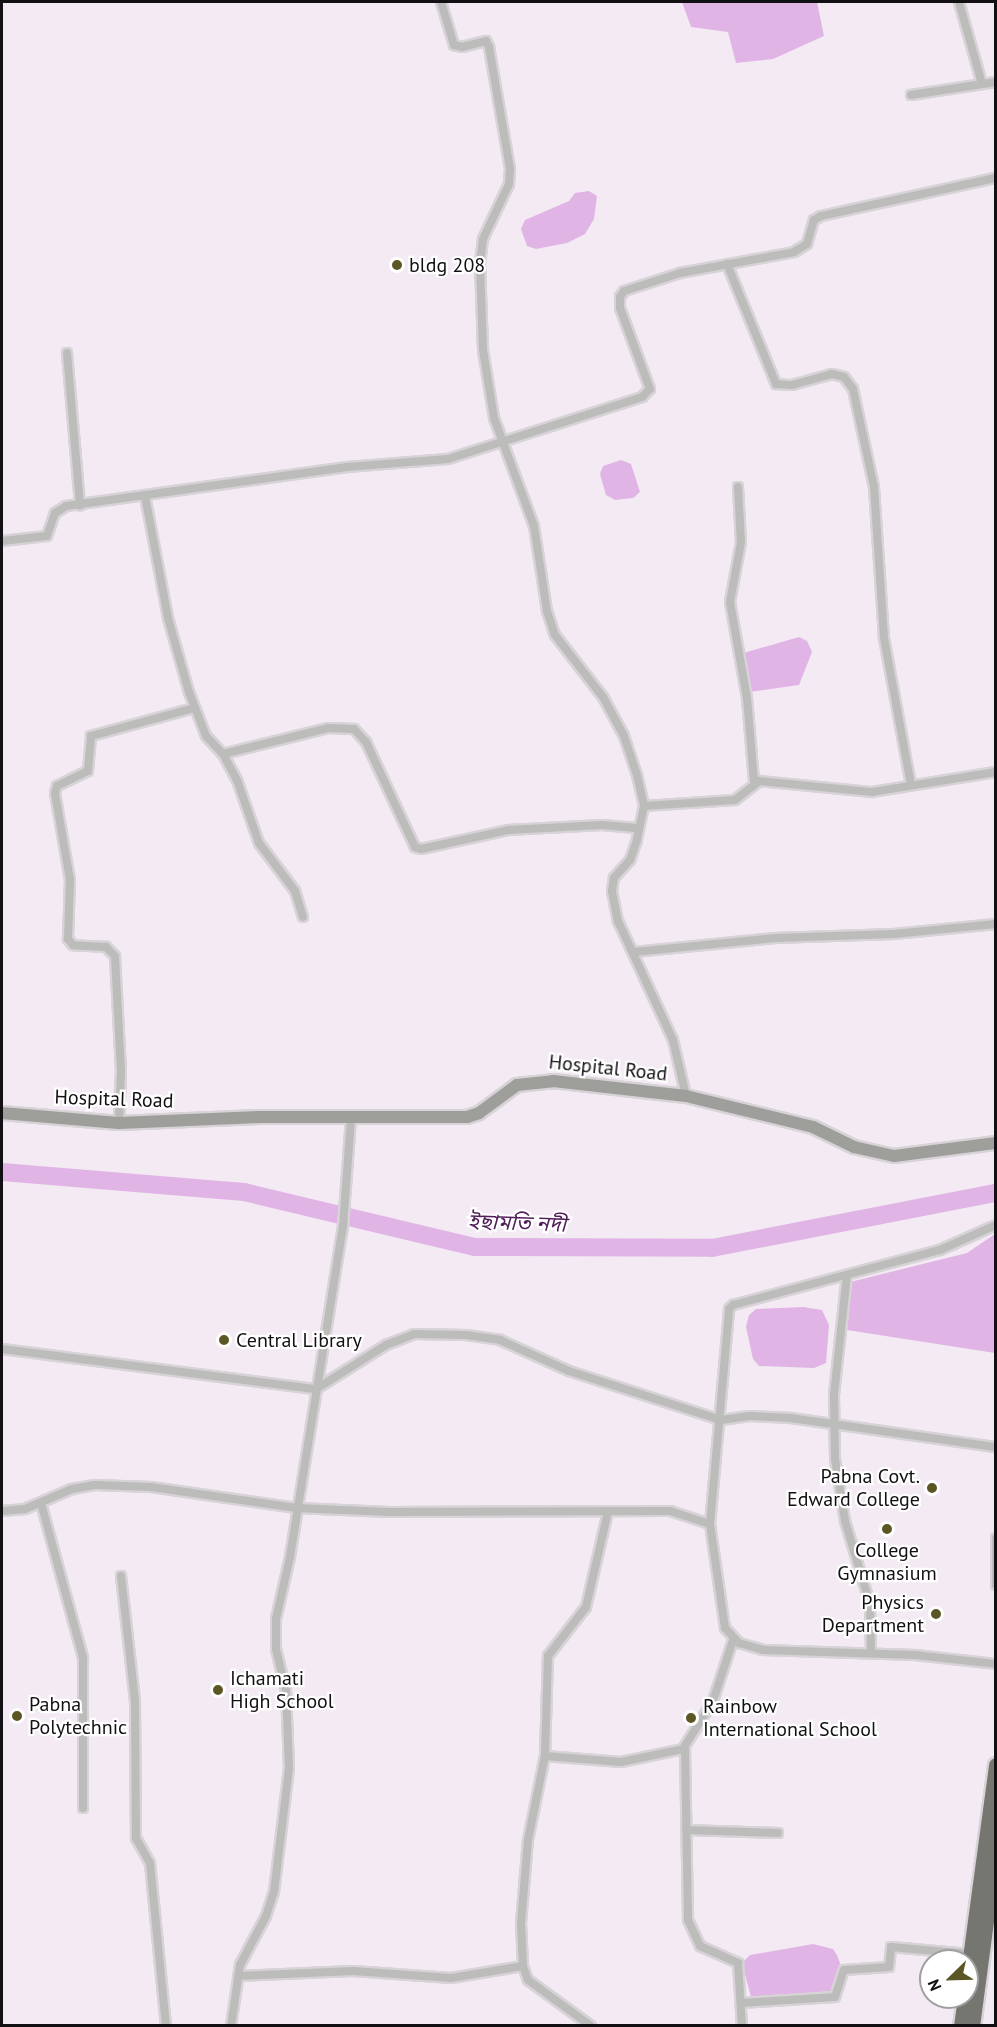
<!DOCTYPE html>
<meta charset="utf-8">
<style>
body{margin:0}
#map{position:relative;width:997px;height:2027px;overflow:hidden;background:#fdf8fd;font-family:"PT Sans","Noto Sans Bengali",sans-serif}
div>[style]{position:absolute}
.built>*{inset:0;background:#f3eaf4}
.water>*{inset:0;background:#e0b5e5}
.river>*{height:18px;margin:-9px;padding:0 9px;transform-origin:9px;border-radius:9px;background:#e0b5e5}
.roads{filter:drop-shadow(2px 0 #d7d3d7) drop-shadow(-2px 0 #d7d3d7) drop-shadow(0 2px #d7d3d7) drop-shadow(0 -2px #d7d3d7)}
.street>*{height:8px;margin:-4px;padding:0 4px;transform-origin:4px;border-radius:4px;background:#bcbcba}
.secondary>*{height:12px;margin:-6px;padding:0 6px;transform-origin:6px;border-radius:6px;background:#9e9e9a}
.highway>*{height:15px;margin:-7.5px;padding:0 7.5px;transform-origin:7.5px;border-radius:7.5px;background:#767671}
.dots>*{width:16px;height:16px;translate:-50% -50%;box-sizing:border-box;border:3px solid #fff;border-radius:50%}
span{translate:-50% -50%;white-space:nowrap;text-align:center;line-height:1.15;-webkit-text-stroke:4.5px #fff;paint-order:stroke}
.poi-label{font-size:20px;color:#121012}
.left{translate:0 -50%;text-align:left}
.right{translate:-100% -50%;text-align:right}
.street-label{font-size:20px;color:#121012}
.water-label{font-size:21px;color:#511e57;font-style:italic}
.frame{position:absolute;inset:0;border:3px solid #121012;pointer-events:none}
.north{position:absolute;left:919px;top:1949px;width:60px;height:60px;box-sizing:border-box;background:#fff;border:2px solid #a09fa0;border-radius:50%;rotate:247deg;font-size:16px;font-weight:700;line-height:24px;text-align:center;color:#121012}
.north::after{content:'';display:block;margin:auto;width:21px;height:27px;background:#5b5724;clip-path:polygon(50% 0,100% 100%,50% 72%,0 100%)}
</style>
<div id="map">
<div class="built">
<i style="clip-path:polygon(evenodd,2px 2px,995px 2px,995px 2025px,2px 2026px,2px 2px,931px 1961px,967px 1961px,967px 1997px,931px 1997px,931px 1961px)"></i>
</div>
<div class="water">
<i style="clip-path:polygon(682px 2px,817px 2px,824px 36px,773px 59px,736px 63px,728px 32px,691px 27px)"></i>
<i style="clip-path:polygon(589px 191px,597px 196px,594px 219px,585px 234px,567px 243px,536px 249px,527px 246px,521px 229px,525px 220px,569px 201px,575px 193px)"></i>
<i style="clip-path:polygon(621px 460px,631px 464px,640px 492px,633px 498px,615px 500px,606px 495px,600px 474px,603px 466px)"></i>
<i style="clip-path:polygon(799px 637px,807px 641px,812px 652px,799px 685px,749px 692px,740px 654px)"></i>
<i style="clip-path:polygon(995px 1234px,995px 1353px,847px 1330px,850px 1282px,967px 1253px)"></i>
<i style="clip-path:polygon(803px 1307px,822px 1310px,829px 1325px,826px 1363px,814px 1368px,759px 1366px,753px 1359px,746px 1327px,749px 1315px,756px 1309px)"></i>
<i style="clip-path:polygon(813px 1944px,833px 1949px,837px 1955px,840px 1963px,835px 1992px,826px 1996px,755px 2001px,751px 1997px,742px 1963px,750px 1955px)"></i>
</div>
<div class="river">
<i style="left:2px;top:1172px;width:243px;rotate:4.7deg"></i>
<i style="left:244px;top:1192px;width:237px;rotate:13.4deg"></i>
<i style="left:475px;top:1247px;width:237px;rotate:0.2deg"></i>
<i style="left:712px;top:1248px;width:289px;rotate:-11deg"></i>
</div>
<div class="roads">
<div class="street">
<i style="left:441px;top:2px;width:45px;rotate:73.2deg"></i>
<i style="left:454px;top:45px;width:8px;rotate:14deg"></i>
<i style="left:462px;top:47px;width:25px;rotate:-14deg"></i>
<i style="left:486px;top:41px;width:7px;rotate:63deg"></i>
<i style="left:489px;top:47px;width:124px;rotate:80.2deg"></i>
<i style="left:510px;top:169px;width:15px;rotate:94deg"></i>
<i style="left:509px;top:184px;width:61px;rotate:115.3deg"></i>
<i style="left:483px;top:239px;width:25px;rotate:97deg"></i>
<i style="left:480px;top:264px;width:86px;rotate:88deg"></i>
<i style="left:483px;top:350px;width:69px;rotate:80.8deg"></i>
<i style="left:494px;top:418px;width:115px;rotate:69.7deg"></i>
<i style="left:534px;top:526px;width:86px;rotate:81.3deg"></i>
<i style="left:547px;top:611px;width:25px;rotate:72deg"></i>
<i style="left:555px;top:635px;width:78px;rotate:52.3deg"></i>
<i style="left:603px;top:697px;width:44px;rotate:61.7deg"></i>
<i style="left:624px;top:736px;width:41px;rotate:71.6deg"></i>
<i style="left:637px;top:775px;width:32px;rotate:77deg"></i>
<i style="left:644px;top:806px;width:35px;rotate:102deg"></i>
<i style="left:637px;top:840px;width:21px;rotate:109deg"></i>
<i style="left:630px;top:860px;width:24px;rotate:132deg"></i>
<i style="left:614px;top:878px;width:13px;rotate:99deg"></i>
<i style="left:612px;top:891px;width:31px;rotate:79deg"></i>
<i style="left:618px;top:921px;width:131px;rotate:65.2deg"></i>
<i style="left:673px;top:1040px;width:57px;rotate:76.9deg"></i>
<i style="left:959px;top:2px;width:85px;rotate:74.3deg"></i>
<i style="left:911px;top:95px;width:86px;rotate:-8.7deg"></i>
<i style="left:727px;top:264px;width:130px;rotate:67.8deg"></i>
<i style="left:776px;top:384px;width:16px;rotate:4deg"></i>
<i style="left:792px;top:385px;width:41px;rotate:-15.4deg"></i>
<i style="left:832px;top:374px;width:12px;rotate:14deg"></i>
<i style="left:844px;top:377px;width:15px;rotate:53deg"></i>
<i style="left:853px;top:389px;width:100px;rotate:77.9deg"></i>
<i style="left:874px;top:487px;width:151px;rotate:86.2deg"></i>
<i style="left:884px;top:638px;width:149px;rotate:79.6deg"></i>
<i style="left:67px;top:353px;width:153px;rotate:85.1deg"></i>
<i style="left:738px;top:487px;width:55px;rotate:86.9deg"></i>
<i style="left:741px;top:542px;width:61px;rotate:100.4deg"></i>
<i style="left:730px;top:602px;width:97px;rotate:80deg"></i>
<i style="left:747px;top:698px;width:83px;rotate:85.2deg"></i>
<i style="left:145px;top:496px;width:124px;rotate:79.3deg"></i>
<i style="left:168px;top:618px;width:77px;rotate:74.2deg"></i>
<i style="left:189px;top:692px;width:47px;rotate:68.9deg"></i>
<i style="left:206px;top:736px;width:25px;rotate:47deg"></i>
<i style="left:223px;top:754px;width:30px;rotate:62deg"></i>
<i style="left:237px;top:780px;width:67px;rotate:70.8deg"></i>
<i style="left:259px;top:843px;width:60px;rotate:53.1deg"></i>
<i style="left:295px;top:891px;width:27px;rotate:73deg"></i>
<i style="left:2px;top:541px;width:45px;rotate:-6.3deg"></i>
<i style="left:47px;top:536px;width:24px;rotate:-71deg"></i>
<i style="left:55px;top:513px;width:13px;rotate:-32deg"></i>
<i style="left:66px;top:506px;width:284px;rotate:-7.9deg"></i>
<i style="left:347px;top:467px;width:101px;rotate:-4.5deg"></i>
<i style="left:448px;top:459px;width:204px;rotate:-17.7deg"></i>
<i style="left:642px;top:397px;width:11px;rotate:-45deg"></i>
<i style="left:650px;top:389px;width:86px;rotate:-110.3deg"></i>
<i style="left:620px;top:308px;width:11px;rotate:-90deg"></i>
<i style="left:620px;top:297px;width:7px;rotate:-56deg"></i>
<i style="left:624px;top:291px;width:59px;rotate:-17.8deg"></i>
<i style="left:680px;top:273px;width:116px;rotate:-10.4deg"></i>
<i style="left:794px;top:252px;width:15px;rotate:-32deg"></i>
<i style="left:807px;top:244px;width:25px;rotate:-74deg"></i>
<i style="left:814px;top:220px;width:8px;rotate:-30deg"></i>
<i style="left:821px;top:216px;width:179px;rotate:-12.3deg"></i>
<i style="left:223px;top:754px;width:108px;rotate:-13.9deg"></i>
<i style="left:328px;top:728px;width:26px;rotate:2deg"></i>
<i style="left:354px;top:729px;width:18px;rotate:47deg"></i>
<i style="left:366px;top:742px;width:116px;rotate:65deg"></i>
<i style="left:415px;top:847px;width:6px;rotate:18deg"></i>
<i style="left:421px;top:849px;width:89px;rotate:-12.3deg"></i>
<i style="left:508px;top:830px;width:94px;rotate:-3deg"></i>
<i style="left:602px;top:825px;width:37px;rotate:5deg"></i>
<i style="left:644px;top:806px;width:91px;rotate:-3.8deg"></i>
<i style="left:735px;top:800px;width:31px;rotate:-38deg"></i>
<i style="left:759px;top:781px;width:114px;rotate:5.6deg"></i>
<i style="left:872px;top:792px;width:126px;rotate:-9.2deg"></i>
<i style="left:634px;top:952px;width:142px;rotate:-5.7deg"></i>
<i style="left:775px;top:938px;width:119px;rotate:-1.9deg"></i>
<i style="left:894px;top:934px;width:102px;rotate:-5.6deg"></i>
<i style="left:119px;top:1123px;width:52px;rotate:-87.8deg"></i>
<i style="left:121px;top:1071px;width:115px;rotate:-93deg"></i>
<i style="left:115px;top:956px;width:13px;rotate:-135deg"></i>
<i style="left:106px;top:947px;width:33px;rotate:-177deg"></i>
<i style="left:73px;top:945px;width:8px;rotate:-130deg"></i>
<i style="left:68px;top:939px;width:59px;rotate:-88.1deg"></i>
<i style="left:70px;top:880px;width:88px;rotate:-99.8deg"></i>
<i style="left:55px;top:793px;width:7px;rotate:-74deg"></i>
<i style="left:57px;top:786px;width:34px;rotate:-26deg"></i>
<i style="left:88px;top:771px;width:35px;rotate:-85deg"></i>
<i style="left:91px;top:736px;width:107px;rotate:-15.2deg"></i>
<i style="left:847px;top:1275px;width:121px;rotate:96.2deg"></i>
<i style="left:834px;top:1395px;width:64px;rotate:89.1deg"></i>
<i style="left:835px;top:1459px;width:63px;rotate:80.8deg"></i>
<i style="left:845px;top:1521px;width:87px;rotate:73.2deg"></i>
<i style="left:870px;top:1604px;width:49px;rotate:88.8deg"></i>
<i style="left:2px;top:1349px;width:317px;rotate:7.3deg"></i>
<i style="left:316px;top:1389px;width:83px;rotate:-32.2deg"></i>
<i style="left:386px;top:1345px;width:30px;rotate:-21deg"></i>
<i style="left:414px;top:1334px;width:52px;rotate:1.1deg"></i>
<i style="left:466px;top:1335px;width:34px;rotate:8deg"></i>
<i style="left:500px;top:1340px;width:76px;rotate:24.2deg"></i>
<i style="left:569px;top:1371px;width:160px;rotate:17.9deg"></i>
<i style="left:721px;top:1420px;width:29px;rotate:-8deg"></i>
<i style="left:750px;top:1416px;width:41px;rotate:2.8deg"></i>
<i style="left:791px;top:1418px;width:207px;rotate:8.1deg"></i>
<i style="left:41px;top:1503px;width:161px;rotate:74.8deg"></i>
<i style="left:83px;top:1658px;width:150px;rotate:90deg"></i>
<i style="left:2px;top:1511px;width:23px;rotate:-5deg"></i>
<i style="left:25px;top:1509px;width:51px;rotate:-23.1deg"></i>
<i style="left:72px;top:1489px;width:23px;rotate:-10deg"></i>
<i style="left:95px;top:1485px;width:56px;rotate:2deg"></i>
<i style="left:151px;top:1487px;width:147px;rotate:8.2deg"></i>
<i style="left:296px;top:1508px;width:93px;rotate:2.5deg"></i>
<i style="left:389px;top:1512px;width:281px;rotate:-0.2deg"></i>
<i style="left:670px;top:1511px;width:42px;rotate:18deg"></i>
<i style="left:710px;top:1524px;width:105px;rotate:81.8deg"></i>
<i style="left:725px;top:1628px;width:21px;rotate:47deg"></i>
<i style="left:739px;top:1643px;width:25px;rotate:16deg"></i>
<i style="left:763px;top:1650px;width:152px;rotate:1.9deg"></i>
<i style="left:915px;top:1655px;width:81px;rotate:6.3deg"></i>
<i style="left:710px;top:1524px;width:216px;rotate:-84.9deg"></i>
<i style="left:729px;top:1309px;width:6px;rotate:-45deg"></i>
<i style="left:733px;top:1305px;width:214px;rotate:-14.9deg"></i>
<i style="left:940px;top:1250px;width:61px;rotate:-24.1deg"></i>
<i style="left:996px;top:1538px;width:47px;rotate:90deg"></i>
<i style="left:121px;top:1576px;width:126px;rotate:83.6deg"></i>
<i style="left:135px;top:1701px;width:137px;rotate:89.6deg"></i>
<i style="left:136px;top:1838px;width:29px;rotate:61deg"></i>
<i style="left:150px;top:1863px;width:164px;rotate:84.4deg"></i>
<i style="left:685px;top:1748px;width:172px;rotate:89deg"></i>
<i style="left:688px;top:1920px;width:29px;rotate:65deg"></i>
<i style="left:700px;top:1946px;width:42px;rotate:24.1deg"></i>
<i style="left:738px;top:1963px;width:63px;rotate:86.4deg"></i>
<i style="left:545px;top:1756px;width:76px;rotate:4.5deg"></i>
<i style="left:621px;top:1762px;width:63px;rotate:-11.8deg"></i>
<i style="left:683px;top:1749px;width:57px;rotate:-58deg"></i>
<i style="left:713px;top:1701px;width:64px;rotate:-71.8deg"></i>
<i style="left:686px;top:1830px;width:92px;rotate:1.9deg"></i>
<i style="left:238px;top:1976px;width:115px;rotate:-2.5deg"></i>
<i style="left:353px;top:1971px;width:98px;rotate:4.1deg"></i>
<i style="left:451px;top:1978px;width:73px;rotate:-9.5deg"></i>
<i style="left:741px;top:2003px;width:94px;rotate:-3.7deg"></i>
<i style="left:835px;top:1997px;width:28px;rotate:-72deg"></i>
<i style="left:844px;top:1970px;width:45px;rotate:-3.8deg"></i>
<i style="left:889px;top:1967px;width:20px;rotate:-84deg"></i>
<i style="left:891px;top:1947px;width:79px;rotate:5.1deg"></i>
<i style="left:231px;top:2026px;width:62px;rotate:-81.6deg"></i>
<i style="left:240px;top:1965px;width:55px;rotate:-62deg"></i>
<i style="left:266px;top:1916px;width:25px;rotate:-72deg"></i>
<i style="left:274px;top:1892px;width:125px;rotate:-83.1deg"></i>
<i style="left:289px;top:1768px;width:77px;rotate:-92.2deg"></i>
<i style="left:286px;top:1691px;width:43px;rotate:-103.4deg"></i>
<i style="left:276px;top:1649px;width:30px;rotate:-90deg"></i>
<i style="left:276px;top:1619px;width:64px;rotate:-77.3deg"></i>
<i style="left:290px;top:1557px;width:334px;rotate:-80.9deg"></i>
<i style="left:343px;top:1227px;width:108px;rotate:-85.8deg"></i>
<i style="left:591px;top:2026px;width:78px;rotate:-143.9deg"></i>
<i style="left:528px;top:1980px;width:15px;rotate:-110deg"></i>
<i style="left:523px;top:1966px;width:43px;rotate:-92.7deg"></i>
<i style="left:521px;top:1923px;width:83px;rotate:-85.2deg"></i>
<i style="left:528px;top:1840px;width:86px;rotate:-78.6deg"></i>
<i style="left:545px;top:1756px;width:100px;rotate:-88.3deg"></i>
<i style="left:548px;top:1656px;width:62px;rotate:-52.2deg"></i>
<i style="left:586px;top:1607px;width:98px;rotate:-77deg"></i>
</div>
<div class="secondary">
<i style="left:2px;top:1113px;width:117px;rotate:4.9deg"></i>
<i style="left:119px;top:1123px;width:140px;rotate:-2.5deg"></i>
<i style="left:259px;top:1117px;width:208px"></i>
<i style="left:467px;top:1117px;width:13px;rotate:-18deg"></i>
<i style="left:479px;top:1113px;width:47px;rotate:-36.4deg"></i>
<i style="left:517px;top:1085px;width:36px;rotate:-6deg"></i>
<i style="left:553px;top:1081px;width:134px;rotate:6.4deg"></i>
<i style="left:686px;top:1096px;width:131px;rotate:13.7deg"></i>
<i style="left:813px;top:1127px;width:46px;rotate:26deg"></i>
<i style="left:854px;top:1147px;width:41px;rotate:12.7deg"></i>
<i style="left:894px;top:1156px;width:103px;rotate:-7.3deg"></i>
</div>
<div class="highway">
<i style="left:967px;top:1980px;width:217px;rotate:-82.3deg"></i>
<i style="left:961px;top:2026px;width:29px;rotate:-82deg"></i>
<i style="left:972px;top:2026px;width:181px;rotate:-82.4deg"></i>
</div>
</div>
<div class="dots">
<i style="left:397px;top:265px;background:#5b5724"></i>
<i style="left:224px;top:1340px;background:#5b5724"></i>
<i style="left:932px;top:1488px;background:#5b5724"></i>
<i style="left:887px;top:1529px;background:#5b5724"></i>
<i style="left:936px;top:1614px;background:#5b5724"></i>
<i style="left:218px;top:1690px;background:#5b5724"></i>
<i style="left:17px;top:1716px;background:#5b5724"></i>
<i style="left:691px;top:1718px;background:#5b5724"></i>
</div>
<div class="poi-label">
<span class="left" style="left:409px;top:265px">bldg 208</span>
<span class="left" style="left:236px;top:1340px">Central Library</span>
<span class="right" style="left:920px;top:1488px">Pabna Covt.<br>Edward College</span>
<span style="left:887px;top:1562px">College<br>Gymnasium</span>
<span class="right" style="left:924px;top:1614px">Physics<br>Department</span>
<span class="left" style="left:230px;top:1690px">Ichamati<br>High School</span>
<span class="left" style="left:29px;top:1716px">Pabna<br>Polytechnic</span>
<span class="left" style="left:703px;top:1718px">Rainbow<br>International School</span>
</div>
<div class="street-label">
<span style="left:608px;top:1068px;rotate:6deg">Hospital Road</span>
<span style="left:114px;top:1099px;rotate:2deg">Hospital Road</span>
</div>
<div class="water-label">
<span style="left:517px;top:1223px;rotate:2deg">ইছামতি নদী</span>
</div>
<div class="frame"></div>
<div class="north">N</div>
</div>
